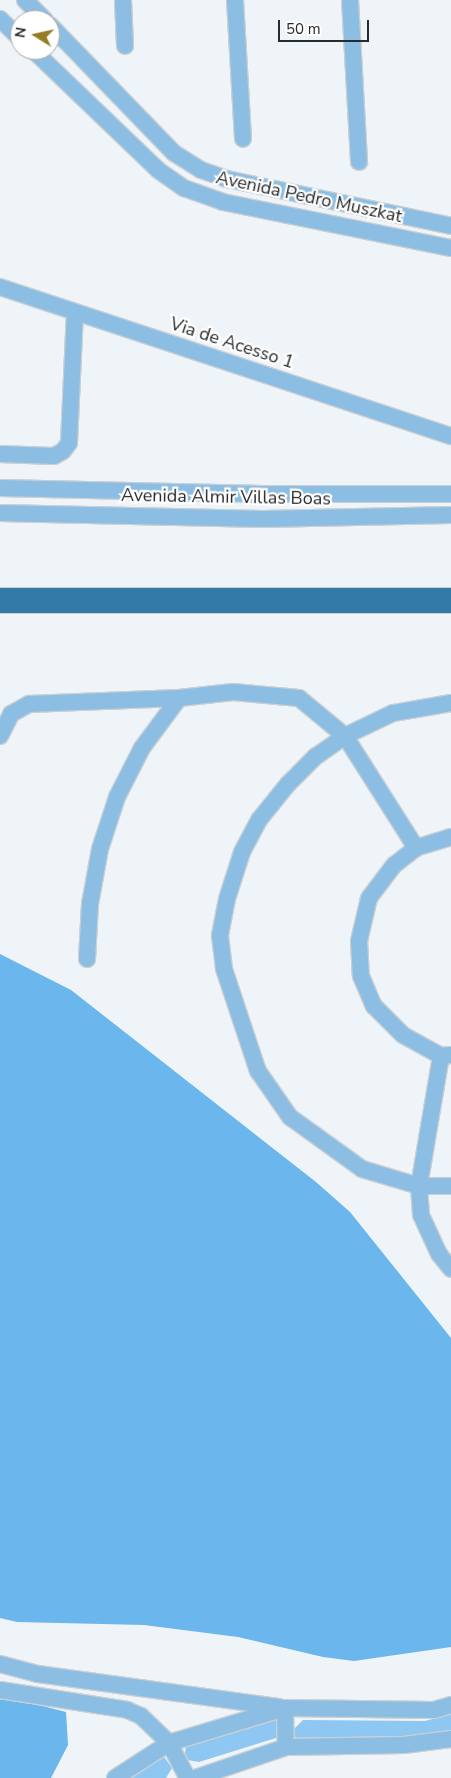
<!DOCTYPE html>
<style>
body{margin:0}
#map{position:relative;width:451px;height:1778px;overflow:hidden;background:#eff4f8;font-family:"Nunito Sans",sans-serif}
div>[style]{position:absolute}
.green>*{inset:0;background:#8dc7f2}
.forest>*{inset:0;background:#6bb6ec}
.roads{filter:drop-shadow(1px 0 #cbd0d3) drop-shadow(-1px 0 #cbd0d3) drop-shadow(0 1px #cbd0d3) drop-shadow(0 -1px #cbd0d3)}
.minor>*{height:16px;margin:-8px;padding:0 8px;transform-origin:8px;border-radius:8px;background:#8cbee3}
.highway>*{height:25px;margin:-12.5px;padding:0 12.5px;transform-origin:12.5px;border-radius:12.5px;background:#3379a7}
span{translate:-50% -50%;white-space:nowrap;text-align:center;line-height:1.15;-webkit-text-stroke:4.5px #fff;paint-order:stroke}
.street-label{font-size:18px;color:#292a2c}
.north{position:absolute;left:10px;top:10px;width:50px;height:50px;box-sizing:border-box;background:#fff;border:1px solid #a9aaab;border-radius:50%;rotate:280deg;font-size:14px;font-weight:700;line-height:20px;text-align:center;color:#292a2c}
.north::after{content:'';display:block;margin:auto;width:18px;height:22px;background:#967c24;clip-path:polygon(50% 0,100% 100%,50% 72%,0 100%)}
.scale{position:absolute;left:278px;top:20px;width:91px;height:22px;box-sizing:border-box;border:2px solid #292a2c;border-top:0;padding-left:6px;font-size:15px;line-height:18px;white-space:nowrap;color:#292a2c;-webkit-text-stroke:4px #fff;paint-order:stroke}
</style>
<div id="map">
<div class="green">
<i style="clip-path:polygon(451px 1714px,451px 1731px,420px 1737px,302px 1740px,295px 1737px,293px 1730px,303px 1720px,425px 1721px)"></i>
<i style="clip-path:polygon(277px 1717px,282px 1733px,276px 1738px,199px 1762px,188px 1760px,185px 1754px,186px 1745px)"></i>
<i style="clip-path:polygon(162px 1754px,172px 1768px,166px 1778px,123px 1778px)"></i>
</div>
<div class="forest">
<i style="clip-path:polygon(0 954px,71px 990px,316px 1182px,350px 1212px,451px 1338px,451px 1647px,354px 1661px,323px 1657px,238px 1637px,144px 1625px,17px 1622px,0 1618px)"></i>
<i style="clip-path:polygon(0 1695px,66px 1712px,68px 1745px,51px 1778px,0 1778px)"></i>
</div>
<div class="roads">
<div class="minor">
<i style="left:25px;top:0;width:28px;rotate:45deg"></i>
<i style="left:123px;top:0;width:46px;rotate:87.5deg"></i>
<i style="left:235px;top:0;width:139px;rotate:86.7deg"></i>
<i style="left:350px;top:0;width:162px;rotate:86.8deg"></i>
<i style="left:0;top:19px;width:28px;rotate:44deg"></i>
<i style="left:50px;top:25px;width:178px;rotate:45.9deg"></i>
<i style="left:174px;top:153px;width:32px;rotate:32deg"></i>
<i style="left:201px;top:170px;width:28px;rotate:19deg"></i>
<i style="left:227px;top:179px;width:229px;rotate:11.8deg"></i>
<i style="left:33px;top:50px;width:173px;rotate:43.8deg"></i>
<i style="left:158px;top:170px;width:32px;rotate:35deg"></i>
<i style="left:184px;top:188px;width:41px;rotate:19.7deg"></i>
<i style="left:223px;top:202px;width:233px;rotate:11.4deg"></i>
<i style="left:0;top:287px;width:475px;rotate:18.3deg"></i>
<i style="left:0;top:454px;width:54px;rotate:2.1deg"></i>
<i style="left:54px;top:456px;width:10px;rotate:-29deg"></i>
<i style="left:63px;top:451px;width:10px;rotate:-53deg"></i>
<i style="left:69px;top:443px;width:131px;rotate:-87.4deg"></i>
<i style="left:0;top:488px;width:262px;rotate:1.3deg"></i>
<i style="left:262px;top:494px;width:189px"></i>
<i style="left:0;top:513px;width:263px;rotate:1.3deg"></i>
<i style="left:263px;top:519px;width:188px;rotate:-1.2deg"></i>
<i style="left:451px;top:703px;width:59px;rotate:170.2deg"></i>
<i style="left:393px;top:713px;width:53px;rotate:154.4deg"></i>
<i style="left:345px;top:736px;width:35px;rotate:145deg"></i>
<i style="left:316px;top:756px;width:40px;rotate:135deg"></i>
<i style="left:288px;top:784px;width:46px;rotate:128.9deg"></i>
<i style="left:259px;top:820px;width:36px;rotate:118deg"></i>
<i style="left:242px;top:852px;width:49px;rotate:107.7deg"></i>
<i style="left:227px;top:899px;width:38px;rotate:101deg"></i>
<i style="left:220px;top:936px;width:33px;rotate:83deg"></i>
<i style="left:224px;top:969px;width:108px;rotate:71.6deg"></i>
<i style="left:258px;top:1071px;width:56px;rotate:55.2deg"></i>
<i style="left:290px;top:1117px;width:89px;rotate:35.8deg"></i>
<i style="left:362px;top:1169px;width:59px;rotate:16.6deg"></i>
<i style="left:419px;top:1186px;width:32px"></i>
<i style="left:0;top:736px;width:25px;rotate:-63deg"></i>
<i style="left:11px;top:714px;width:21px;rotate:-29deg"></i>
<i style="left:29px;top:704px;width:150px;rotate:-2.3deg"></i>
<i style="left:179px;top:698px;width:54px;rotate:-6.3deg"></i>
<i style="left:233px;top:692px;width:66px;rotate:5.2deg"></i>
<i style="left:299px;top:698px;width:60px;rotate:39.6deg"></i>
<i style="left:345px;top:736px;width:133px;rotate:57.6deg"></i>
<i style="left:451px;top:837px;width:37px;rotate:163deg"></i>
<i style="left:416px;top:848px;width:28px;rotate:142deg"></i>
<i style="left:394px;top:865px;width:41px;rotate:127.1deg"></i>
<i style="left:369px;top:898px;width:44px;rotate:103.1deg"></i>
<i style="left:359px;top:941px;width:35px;rotate:87deg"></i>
<i style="left:361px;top:976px;width:33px;rotate:67deg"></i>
<i style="left:374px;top:1006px;width:41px;rotate:45deg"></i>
<i style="left:403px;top:1035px;width:43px;rotate:28.9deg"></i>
<i style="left:441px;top:1056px;width:10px;rotate:-6deg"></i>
<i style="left:87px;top:959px;width:55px;rotate:-86.9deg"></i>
<i style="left:90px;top:904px;width:56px;rotate:-79.7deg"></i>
<i style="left:100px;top:849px;width:55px;rotate:-71.9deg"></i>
<i style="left:117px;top:797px;width:55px;rotate:-63deg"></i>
<i style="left:142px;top:748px;width:62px;rotate:-53.5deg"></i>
<i style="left:441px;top:1056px;width:132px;rotate:99.6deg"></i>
<i style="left:419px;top:1186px;width:29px;rotate:86deg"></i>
<i style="left:421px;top:1215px;width:43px;rotate:65.2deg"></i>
<i style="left:439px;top:1254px;width:19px;rotate:51deg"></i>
<i style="left:0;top:1664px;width:39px;rotate:15deg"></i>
<i style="left:38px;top:1674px;width:244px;rotate:7.8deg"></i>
<i style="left:0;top:1690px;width:129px;rotate:8.9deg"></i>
<i style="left:127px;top:1710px;width:15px;rotate:23deg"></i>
<i style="left:141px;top:1716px;width:39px;rotate:44deg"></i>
<i style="left:169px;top:1743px;width:40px;rotate:62deg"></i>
<i style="left:285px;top:1708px;width:39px;rotate:89deg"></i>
<i style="left:115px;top:1778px;width:64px;rotate:-32.9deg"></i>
<i style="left:169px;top:1743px;width:121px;rotate:-16.8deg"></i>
<i style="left:285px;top:1708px;width:149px;rotate:0.8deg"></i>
<i style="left:434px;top:1710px;width:18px;rotate:-16deg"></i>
<i style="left:195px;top:1778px;width:96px;rotate:-18.8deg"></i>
<i style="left:286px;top:1747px;width:118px;rotate:-1deg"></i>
<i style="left:404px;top:1745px;width:47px;rotate:-7.3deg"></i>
</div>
<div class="highway">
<i style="left:0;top:600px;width:451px"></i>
</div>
</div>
<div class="street-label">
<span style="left:309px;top:197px;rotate:12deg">Avenida Pedro Muszkat</span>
<span style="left:232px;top:343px;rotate:18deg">Via de Acesso 1</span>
<span style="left:226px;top:497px;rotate:1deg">Avenida Almir Villas Boas</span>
</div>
<div class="north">N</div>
<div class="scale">50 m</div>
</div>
